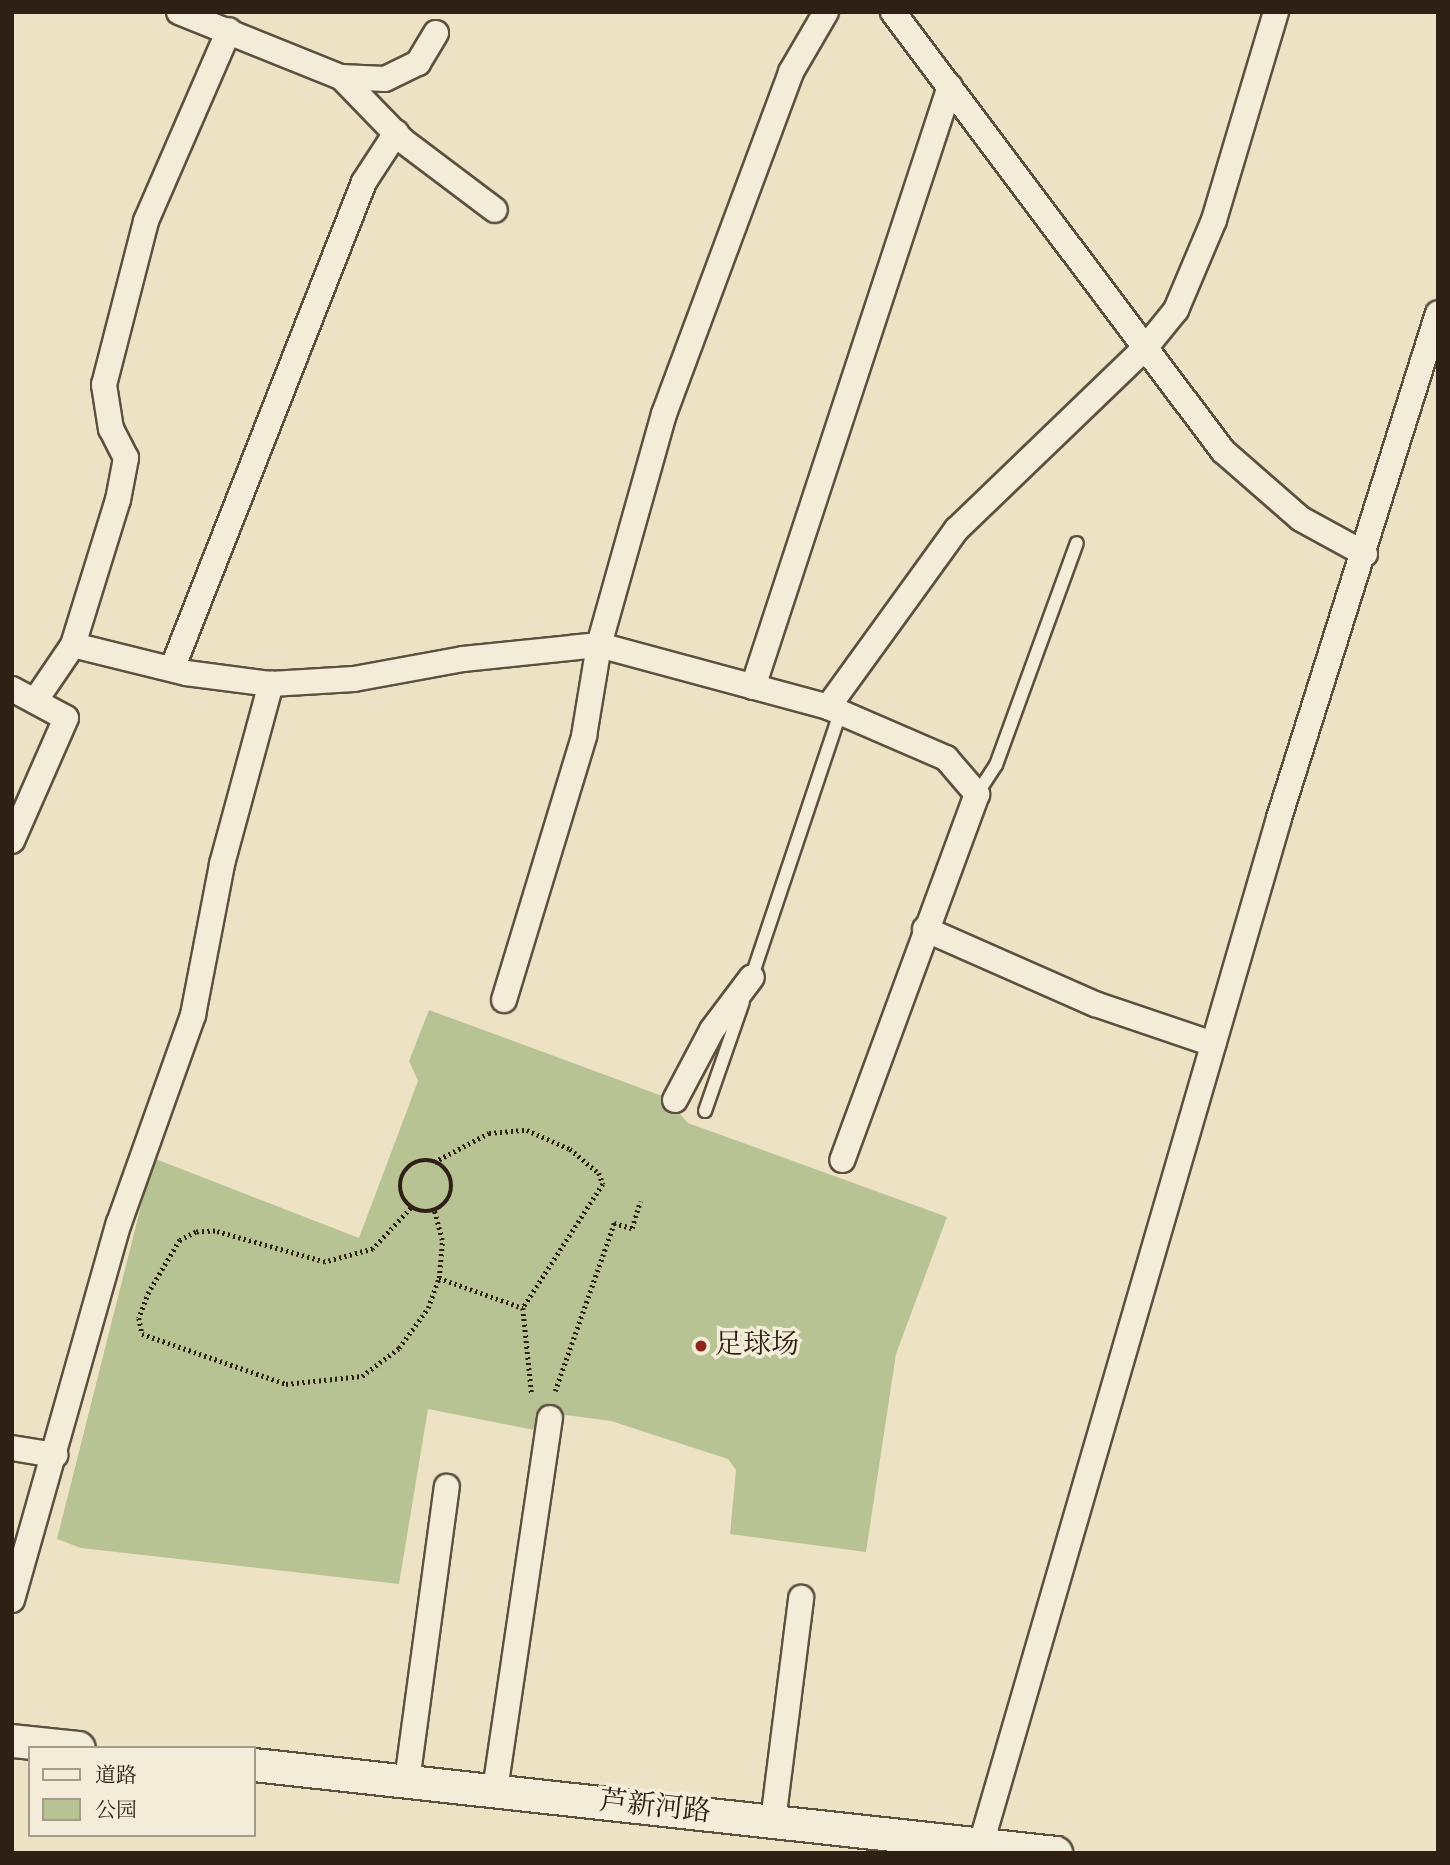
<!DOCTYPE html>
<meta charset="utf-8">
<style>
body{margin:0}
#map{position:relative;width:1450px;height:1865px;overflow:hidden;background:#ede2c4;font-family:Vollkorn,"Noto Serif SC",serif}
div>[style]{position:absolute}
.green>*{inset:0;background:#b8c394}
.path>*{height:4.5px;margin-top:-2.25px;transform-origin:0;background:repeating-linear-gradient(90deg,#2f2015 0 2px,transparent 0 5.5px)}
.path>.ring{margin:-2.25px;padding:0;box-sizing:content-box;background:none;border:4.5px solid #2f2015;border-radius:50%}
.roads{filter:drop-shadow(2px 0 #5e5041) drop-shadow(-2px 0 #5e5041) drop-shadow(0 2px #5e5041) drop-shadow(0 -2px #5e5041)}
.service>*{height:12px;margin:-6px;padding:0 6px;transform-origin:6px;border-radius:6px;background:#f3ecd9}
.minor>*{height:24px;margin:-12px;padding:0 12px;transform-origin:12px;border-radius:12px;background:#f3ecd9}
.tertiary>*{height:32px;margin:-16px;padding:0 16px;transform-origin:16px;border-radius:16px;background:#f3ecd9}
.dots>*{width:19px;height:19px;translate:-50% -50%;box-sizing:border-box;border:4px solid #f3ecd9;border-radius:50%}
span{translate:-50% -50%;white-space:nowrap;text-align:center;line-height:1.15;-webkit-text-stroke:7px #f3ecd9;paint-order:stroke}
.poi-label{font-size:28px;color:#2f2015}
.left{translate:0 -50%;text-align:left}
.street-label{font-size:28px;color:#2f2015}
.frame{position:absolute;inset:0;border:14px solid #2f2015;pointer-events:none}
.legend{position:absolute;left:28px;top:1746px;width:228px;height:91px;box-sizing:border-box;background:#f3ecd9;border:2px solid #a59a8b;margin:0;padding:9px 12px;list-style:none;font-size:21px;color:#2f2015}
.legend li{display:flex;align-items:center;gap:14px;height:35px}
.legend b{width:35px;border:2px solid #a59a8b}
</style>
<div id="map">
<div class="green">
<i style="clip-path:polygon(429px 1010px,665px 1097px,688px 1123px,947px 1217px,896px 1354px,866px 1552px,730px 1534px,736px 1470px,728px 1459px,611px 1421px,543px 1412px,539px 1431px,428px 1409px,399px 1584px,81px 1548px,57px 1539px,153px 1158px,359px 1238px,418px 1081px,409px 1061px)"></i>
</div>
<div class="path">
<i class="ring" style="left:400px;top:1160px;width:47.5px;height:47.5px"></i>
<i style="left:434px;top:1162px;width:62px;rotate:-27.8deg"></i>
<i style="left:489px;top:1133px;width:38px;rotate:-5deg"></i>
<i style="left:527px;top:1130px;width:47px;rotate:23.8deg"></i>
<i style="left:570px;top:1149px;width:38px;rotate:40deg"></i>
<i style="left:599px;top:1173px;width:12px;rotate:70deg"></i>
<i style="left:603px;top:1184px;width:148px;rotate:122.8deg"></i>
<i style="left:411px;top:1208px;width:56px;rotate:132.8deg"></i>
<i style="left:373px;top:1249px;width:50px;rotate:164.8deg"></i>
<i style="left:325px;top:1262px;width:114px;rotate:-164.3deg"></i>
<i style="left:215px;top:1231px;width:19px;rotate:177deg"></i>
<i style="left:196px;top:1232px;width:18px;rotate:153deg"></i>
<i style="left:180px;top:1240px;width:61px;rotate:120.8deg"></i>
<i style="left:149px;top:1292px;width:28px;rotate:111deg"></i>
<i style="left:139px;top:1318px;width:16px;rotate:79deg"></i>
<i style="left:142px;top:1334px;width:152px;rotate:19.1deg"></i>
<i style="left:286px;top:1384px;width:76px;rotate:-6deg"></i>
<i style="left:362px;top:1376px;width:46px;rotate:-37.1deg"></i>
<i style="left:399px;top:1348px;width:49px;rotate:-54.1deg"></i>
<i style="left:428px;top:1308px;width:32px;rotate:-70deg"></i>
<i style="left:439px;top:1278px;width:38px;rotate:-85deg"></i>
<i style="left:442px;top:1240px;width:30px;rotate:-105deg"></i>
<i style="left:439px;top:1278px;width:89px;rotate:19.7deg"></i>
<i style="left:523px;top:1308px;width:88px;rotate:84.2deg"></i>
<i style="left:555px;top:1391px;width:178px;rotate:-70.6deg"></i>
<i style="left:614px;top:1223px;width:19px;rotate:16deg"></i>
<i style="left:632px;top:1228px;width:28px;rotate:-73deg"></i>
</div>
<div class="roads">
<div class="service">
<i style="left:977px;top:794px;width:35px;rotate:-57deg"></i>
<i style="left:996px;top:765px;width:236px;rotate:-70deg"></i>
<i style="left:750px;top:982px;width:284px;rotate:-71.5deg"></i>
<i style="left:705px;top:1111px;width:115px;rotate:-70.8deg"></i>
</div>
<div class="minor">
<i style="left:179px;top:12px;width:175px;rotate:21.9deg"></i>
<i style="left:341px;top:77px;width:44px;rotate:2.6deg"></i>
<i style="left:385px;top:79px;width:37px;rotate:-26deg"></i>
<i style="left:418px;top:63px;width:35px;rotate:-59deg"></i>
<i style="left:893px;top:12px;width:549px;rotate:53.07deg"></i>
<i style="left:1223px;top:451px;width:103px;rotate:41.1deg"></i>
<i style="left:1301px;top:519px;width:73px;rotate:28.7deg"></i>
<i style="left:341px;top:77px;width:88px;rotate:45.9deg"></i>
<i style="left:402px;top:140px;width:116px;rotate:37deg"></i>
<i style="left:73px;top:645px;width:116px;rotate:13.9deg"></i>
<i style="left:186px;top:673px;width:86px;rotate:7.4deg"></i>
<i style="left:271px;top:684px;width:83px;rotate:-3.4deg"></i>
<i style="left:354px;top:679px;width:111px;rotate:-10.4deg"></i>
<i style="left:463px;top:659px;width:137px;rotate:-5.9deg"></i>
<i style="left:599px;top:645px;width:237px;rotate:15.1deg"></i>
<i style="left:828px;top:707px;width:129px;rotate:23.4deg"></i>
<i style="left:946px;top:758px;width:48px;rotate:49.3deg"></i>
<i style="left:977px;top:794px;width:390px;rotate:110.2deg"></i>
<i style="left:172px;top:669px;width:523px;rotate:-68.48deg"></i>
<i style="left:364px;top:182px;width:59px;rotate:-56.9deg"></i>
<i style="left:753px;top:687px;width:632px;rotate:-71.85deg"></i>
<i style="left:12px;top:689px;width:61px;rotate:28.2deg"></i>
<i style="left:66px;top:718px;width:134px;rotate:113.7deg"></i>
<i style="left:35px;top:701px;width:68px;rotate:-55.8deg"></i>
<i style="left:73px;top:645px;width:152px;rotate:-72.8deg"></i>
<i style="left:118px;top:500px;width:43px;rotate:-79.2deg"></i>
<i style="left:126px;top:458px;width:33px;rotate:-117deg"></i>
<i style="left:111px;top:429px;width:45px;rotate:-99deg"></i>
<i style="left:104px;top:385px;width:169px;rotate:-75.6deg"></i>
<i style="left:146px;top:221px;width:208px;rotate:-66.5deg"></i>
<i style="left:828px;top:707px;width:220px;rotate:-54.1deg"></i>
<i style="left:957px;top:529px;width:262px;rotate:-43.9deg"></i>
<i style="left:1146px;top:347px;width:48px;rotate:-51deg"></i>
<i style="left:1176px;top:310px;width:98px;rotate:-67.1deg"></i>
<i style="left:1214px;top:220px;width:217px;rotate:-73.4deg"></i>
<i style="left:925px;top:929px;width:186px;rotate:23.8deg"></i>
<i style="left:1095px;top:1004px;width:125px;rotate:18.7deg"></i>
<i style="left:504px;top:1000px;width:276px;rotate:-73.1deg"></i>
<i style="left:584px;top:736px;width:92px;rotate:-80.6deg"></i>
<i style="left:599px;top:645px;width:240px;rotate:-74.3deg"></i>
<i style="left:664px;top:414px;width:365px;rotate:-69.6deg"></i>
<i style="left:791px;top:72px;width:69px;rotate:-59.7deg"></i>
<i style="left:675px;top:1100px;width:79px;rotate:-62.1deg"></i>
<i style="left:712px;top:1030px;width:66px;rotate:-53deg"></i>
<i style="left:12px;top:1448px;width:44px;rotate:9.2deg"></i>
<i style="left:12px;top:1600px;width:392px;rotate:-74.2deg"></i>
<i style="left:119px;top:1223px;width:221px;rotate:-70.4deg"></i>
<i style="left:193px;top:1015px;width:154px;rotate:-79.1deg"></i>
<i style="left:222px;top:864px;width:187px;rotate:-74.8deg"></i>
<i style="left:407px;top:1781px;width:297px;rotate:-82.3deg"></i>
<i style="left:495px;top:1790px;width:376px;rotate:-81.6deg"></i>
<i style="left:773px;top:1821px;width:225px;rotate:-82.8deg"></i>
<i style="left:981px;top:1844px;width:1068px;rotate:-73.8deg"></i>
<i style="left:1279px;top:818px;width:529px;rotate:-72.52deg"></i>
</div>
<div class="tertiary">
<i style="left:12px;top:1741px;width:67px;rotate:6deg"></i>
<i style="left:254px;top:1765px;width:807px;rotate:6.26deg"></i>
</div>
</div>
<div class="dots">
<i style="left:701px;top:1346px;background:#8f2418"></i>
</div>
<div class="poi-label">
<span class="left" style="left:715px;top:1346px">足球场</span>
</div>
<div class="street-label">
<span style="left:655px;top:1808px;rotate:6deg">芦新河路</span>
</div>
<div class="frame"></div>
<ul class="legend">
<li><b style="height:9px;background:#f3ecd9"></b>道路</li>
<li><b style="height:19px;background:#b8c394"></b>公园</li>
</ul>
</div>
